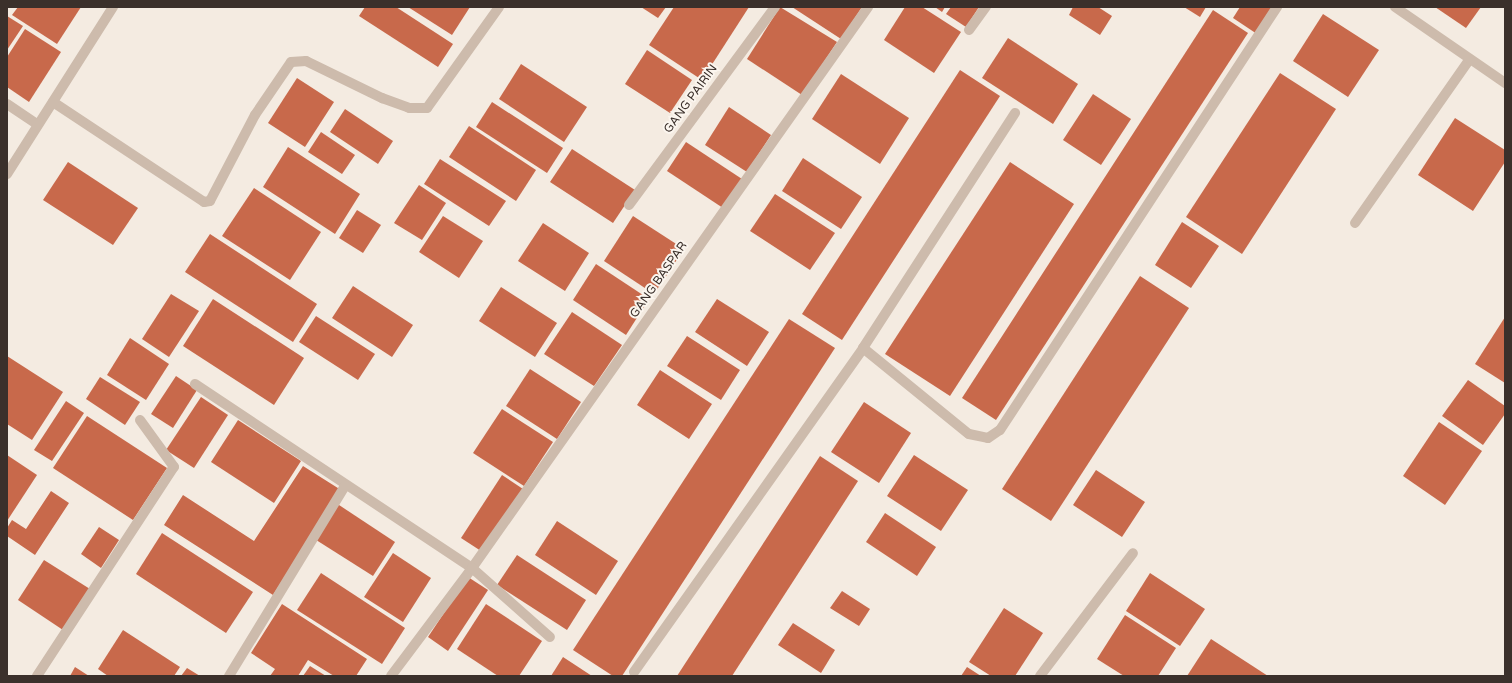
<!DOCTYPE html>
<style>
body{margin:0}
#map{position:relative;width:1512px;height:683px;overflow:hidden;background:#f4ebe1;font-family:"Varela Round",sans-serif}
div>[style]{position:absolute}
.building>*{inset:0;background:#c8694b}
.service>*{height:10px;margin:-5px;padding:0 5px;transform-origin:5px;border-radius:5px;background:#cdbbac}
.minor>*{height:10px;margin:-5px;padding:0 5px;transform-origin:5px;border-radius:5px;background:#cdbbac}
span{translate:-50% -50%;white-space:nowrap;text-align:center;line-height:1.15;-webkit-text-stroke:4px #fbf5ee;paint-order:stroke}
.street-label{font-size:12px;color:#3b302b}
.frame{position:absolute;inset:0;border:8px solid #3b302b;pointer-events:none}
</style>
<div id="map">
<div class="building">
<i style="clip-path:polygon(18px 7px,81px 7px,57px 44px,12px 15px)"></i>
<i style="clip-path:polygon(365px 7px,396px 7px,453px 44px,438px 67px,359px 16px)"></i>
<i style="clip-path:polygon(408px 7px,470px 7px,452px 35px)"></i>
<i style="clip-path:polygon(641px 7px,666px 7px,658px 18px)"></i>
<i style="clip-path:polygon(674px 7px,749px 7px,702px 80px,649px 45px)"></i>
<i style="clip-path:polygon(780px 7px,837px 42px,802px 95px,747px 59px)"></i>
<i style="clip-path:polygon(792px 7px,862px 7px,841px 39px)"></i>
<i style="clip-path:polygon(905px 7px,922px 7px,961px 32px,934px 73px,884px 40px)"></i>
<i style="clip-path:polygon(935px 7px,945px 7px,942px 12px)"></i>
<i style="clip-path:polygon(951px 7px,979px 7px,966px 27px,946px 14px)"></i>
<i style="clip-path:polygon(1073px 7px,1098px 7px,1112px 16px,1100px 35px,1069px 15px)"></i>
<i style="clip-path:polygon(1184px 7px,1206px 7px,1200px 17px)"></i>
<i style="clip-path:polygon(1240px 7px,1275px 7px,1257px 34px,1233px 18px)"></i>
<i style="clip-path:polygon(1435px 7px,1481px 7px,1466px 28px)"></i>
<i style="clip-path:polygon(1213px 10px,1248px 33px,996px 420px,962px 398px)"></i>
<i style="clip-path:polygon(1323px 14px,1379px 50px,1348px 97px,1293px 61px)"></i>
<i style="clip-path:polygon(7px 16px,23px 26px,7px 50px)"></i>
<i style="clip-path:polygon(25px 29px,61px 52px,29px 102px,7px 87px,7px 57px)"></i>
<i style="clip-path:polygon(1008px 38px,1078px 84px,1053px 124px,982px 78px)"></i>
<i style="clip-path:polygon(647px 50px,692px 80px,670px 113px,625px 84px)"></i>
<i style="clip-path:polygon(521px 64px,587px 107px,564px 142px,499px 99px)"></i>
<i style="clip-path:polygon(960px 70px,1000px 96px,842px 340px,802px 314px)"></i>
<i style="clip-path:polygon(1280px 73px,1336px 109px,1242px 254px,1186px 217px)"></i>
<i style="clip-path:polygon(841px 74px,909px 118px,880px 164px,812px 119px)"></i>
<i style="clip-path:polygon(297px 78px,334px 102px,305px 147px,268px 123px)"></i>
<i style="clip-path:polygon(1093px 94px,1131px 119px,1101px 165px,1063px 140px)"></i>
<i style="clip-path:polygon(492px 102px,563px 148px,547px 173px,476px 127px)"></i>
<i style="clip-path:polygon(729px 107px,771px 135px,747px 172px,705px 145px)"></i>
<i style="clip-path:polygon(345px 109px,393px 141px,378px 164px,330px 132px)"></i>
<i style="clip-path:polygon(1455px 118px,1505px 150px,1505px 162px,1473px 211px,1418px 175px)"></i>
<i style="clip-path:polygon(469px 126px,536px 170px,516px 201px,449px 157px)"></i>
<i style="clip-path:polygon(321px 132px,355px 155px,342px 174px,308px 152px)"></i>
<i style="clip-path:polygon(686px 142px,742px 179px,723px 208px,667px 171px)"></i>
<i style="clip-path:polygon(288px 147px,360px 194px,335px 234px,263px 187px)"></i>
<i style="clip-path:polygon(572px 149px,635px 190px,613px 223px,550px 182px)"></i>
<i style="clip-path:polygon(803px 158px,862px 197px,841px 229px,782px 191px)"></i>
<i style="clip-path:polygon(440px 159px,506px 201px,489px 226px,424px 184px)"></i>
<i style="clip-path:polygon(68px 162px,138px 208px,113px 245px,43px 200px)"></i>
<i style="clip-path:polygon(1010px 162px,1074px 204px,950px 396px,885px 354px)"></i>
<i style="clip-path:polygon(419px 185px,446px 203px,422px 240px,394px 223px)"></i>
<i style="clip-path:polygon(254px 188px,321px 232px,290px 280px,222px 236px)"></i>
<i style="clip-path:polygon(775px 194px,835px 233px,810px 270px,750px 231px)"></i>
<i style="clip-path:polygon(357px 210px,381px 225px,363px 253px,339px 238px)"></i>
<i style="clip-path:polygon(443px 216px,483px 241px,459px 278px,419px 252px)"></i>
<i style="clip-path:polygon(633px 216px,684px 249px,654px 294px,604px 261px)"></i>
<i style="clip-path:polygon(1182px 222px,1219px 246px,1191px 288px,1155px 265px)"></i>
<i style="clip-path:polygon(543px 223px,589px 253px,565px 291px,518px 261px)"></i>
<i style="clip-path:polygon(210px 234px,317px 304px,293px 342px,185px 272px)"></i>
<i style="clip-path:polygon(596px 264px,649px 299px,626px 335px,573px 300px)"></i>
<i style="clip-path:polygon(1140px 276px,1189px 308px,1051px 521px,1002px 489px)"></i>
<i style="clip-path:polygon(353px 286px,413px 325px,392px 357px,332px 318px)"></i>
<i style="clip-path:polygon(501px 287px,557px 323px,535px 357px,479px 321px)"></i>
<i style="clip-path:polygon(171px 294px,199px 311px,169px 357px,142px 339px)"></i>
<i style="clip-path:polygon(213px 299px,304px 358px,274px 405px,183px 346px)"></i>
<i style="clip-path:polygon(717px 299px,769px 332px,747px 366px,695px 332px)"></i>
<i style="clip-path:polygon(572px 312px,622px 345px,594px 386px,544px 354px)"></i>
<i style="clip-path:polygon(316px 316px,375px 354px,358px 380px,299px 342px)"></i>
<i style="clip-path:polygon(1505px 317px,1505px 383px,1475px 364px)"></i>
<i style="clip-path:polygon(789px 319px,835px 348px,622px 676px,613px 676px,573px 650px)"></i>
<i style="clip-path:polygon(687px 336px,740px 370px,721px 400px,667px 366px)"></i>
<i style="clip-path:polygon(130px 338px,169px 364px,146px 400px,107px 375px)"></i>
<i style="clip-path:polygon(7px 356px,63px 392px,32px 440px,7px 424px)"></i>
<i style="clip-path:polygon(530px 369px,581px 402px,557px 439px,506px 406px)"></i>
<i style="clip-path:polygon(660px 370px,712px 404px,689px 439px,637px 405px)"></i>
<i style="clip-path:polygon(176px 376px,197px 390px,173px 428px,151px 414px)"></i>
<i style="clip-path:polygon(100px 377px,140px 402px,125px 425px,86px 399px)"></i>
<i style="clip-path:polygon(1468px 380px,1505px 406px,1505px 414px,1483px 445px,1442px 416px)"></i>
<i style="clip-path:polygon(201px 397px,228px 415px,194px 468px,166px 450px)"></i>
<i style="clip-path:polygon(66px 401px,84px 413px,52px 461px,34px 450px)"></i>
<i style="clip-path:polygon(864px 402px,911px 433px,879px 483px,831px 452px)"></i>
<i style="clip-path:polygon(502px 409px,553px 442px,524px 486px,473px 453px)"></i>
<i style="clip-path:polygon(87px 416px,167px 468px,133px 520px,53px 468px)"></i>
<i style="clip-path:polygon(238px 420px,301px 461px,274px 503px,211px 462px)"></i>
<i style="clip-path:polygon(1439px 422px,1482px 451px,1445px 505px,1403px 476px)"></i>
<i style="clip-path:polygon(7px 455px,37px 475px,7px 521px)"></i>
<i style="clip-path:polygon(914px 455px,968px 490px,941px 531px,887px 496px)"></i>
<i style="clip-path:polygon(820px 456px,858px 481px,732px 676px,677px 676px)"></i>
<i style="clip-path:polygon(303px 466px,341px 490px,273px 595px,164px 525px,183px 495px,254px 541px)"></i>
<i style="clip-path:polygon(1096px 470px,1145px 502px,1122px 537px,1073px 505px)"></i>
<i style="clip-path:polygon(502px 475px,523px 489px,481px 551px,461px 538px)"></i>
<i style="clip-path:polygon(51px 491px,69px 503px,35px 555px,7px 536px,7px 528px,12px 520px,26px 529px)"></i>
<i style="clip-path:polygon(336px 503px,395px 542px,373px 576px,313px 538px)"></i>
<i style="clip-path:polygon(885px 513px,936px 547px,917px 576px,866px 542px)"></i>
<i style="clip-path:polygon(557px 521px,618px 561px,596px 595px,535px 555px)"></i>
<i style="clip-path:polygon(99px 527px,119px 540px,101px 568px,81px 554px)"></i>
<i style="clip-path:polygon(162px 533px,253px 592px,226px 633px,136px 574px)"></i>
<i style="clip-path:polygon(393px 553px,431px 578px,403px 622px,364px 597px)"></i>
<i style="clip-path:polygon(517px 555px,586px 600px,567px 630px,497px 585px)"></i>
<i style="clip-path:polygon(44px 560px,90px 589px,63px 630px,18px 600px)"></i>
<i style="clip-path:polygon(321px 573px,405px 628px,382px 664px,297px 610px)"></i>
<i style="clip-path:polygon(1150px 573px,1205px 609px,1180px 646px,1126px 611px)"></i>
<i style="clip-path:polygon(468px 577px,488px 590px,448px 651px,428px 637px)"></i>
<i style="clip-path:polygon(842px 591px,870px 609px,859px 626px,830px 608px)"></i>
<i style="clip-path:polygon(282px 604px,367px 659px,356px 676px,334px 676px,308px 660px,298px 676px,270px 676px,275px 669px,251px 653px)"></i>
<i style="clip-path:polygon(486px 604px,542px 641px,519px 676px,498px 676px,457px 649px)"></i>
<i style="clip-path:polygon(1004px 608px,1043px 633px,1015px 676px,991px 676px,969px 662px)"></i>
<i style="clip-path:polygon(1125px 615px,1176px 648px,1158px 676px,1124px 676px,1097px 659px)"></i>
<i style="clip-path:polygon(793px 623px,835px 650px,821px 673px,778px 645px)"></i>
<i style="clip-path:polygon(123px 630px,180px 667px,174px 676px,108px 676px,98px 669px)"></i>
<i style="clip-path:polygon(1211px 639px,1268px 676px,1187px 676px)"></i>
<i style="clip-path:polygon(563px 657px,592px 676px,551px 676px)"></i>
<i style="clip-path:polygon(310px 666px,326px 676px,303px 676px)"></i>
<i style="clip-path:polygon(75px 667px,89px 676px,70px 676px)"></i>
<i style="clip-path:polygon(967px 667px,981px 676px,961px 676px)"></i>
<i style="clip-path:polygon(187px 668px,200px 676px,181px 676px)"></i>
</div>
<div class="service">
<i style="left:1355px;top:223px;width:200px;rotate:-55deg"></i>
</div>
<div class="minor">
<i style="left:1395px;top:7px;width:134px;rotate:34.6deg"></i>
<i style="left:969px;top:30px;width:29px;rotate:-54deg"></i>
<i style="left:53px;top:102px;width:181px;rotate:33.5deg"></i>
<i style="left:204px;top:202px;width:6px;rotate:-9deg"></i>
<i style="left:210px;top:201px;width:97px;rotate:-62.4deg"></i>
<i style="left:255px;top:115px;width:64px;rotate:-55.8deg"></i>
<i style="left:291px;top:62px;width:15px;rotate:-4deg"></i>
<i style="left:306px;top:61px;width:85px;rotate:26deg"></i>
<i style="left:382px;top:98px;width:29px;rotate:20deg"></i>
<i style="left:409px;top:108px;width:18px"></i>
<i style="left:427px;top:108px;width:124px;rotate:-54.5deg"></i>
<i style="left:7px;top:104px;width:37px;rotate:34deg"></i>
<i style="left:7px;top:174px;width:198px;rotate:-57.6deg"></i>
<i style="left:629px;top:205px;width:246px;rotate:-53.6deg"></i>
<i style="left:863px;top:348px;width:280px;rotate:-57.1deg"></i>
<i style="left:195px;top:384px;width:333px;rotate:33.6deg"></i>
<i style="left:472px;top:568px;width:687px;rotate:-54.78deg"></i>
<i style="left:634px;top:672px;width:397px;rotate:-54.7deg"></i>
<i style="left:863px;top:348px;width:136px;rotate:39.1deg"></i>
<i style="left:969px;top:434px;width:19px;rotate:12deg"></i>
<i style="left:988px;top:438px;width:14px;rotate:-34deg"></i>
<i style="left:1000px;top:430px;width:506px;rotate:-56.78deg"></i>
<i style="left:37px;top:676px;width:250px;rotate:-56.8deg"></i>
<i style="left:174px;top:467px;width:58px;rotate:-125.9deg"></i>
<i style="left:229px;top:676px;width:223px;rotate:-58.6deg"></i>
<i style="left:391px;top:676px;width:135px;rotate:-53.1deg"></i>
<i style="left:472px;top:568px;width:104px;rotate:41.5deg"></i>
<i style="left:1040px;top:676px;width:154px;rotate:-52.9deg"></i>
</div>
<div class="street-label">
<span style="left:691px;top:99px;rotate:-54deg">GANG PAIRIN</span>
<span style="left:659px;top:280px;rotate:-55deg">GANG BASPAR</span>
</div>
<div class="frame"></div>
</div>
